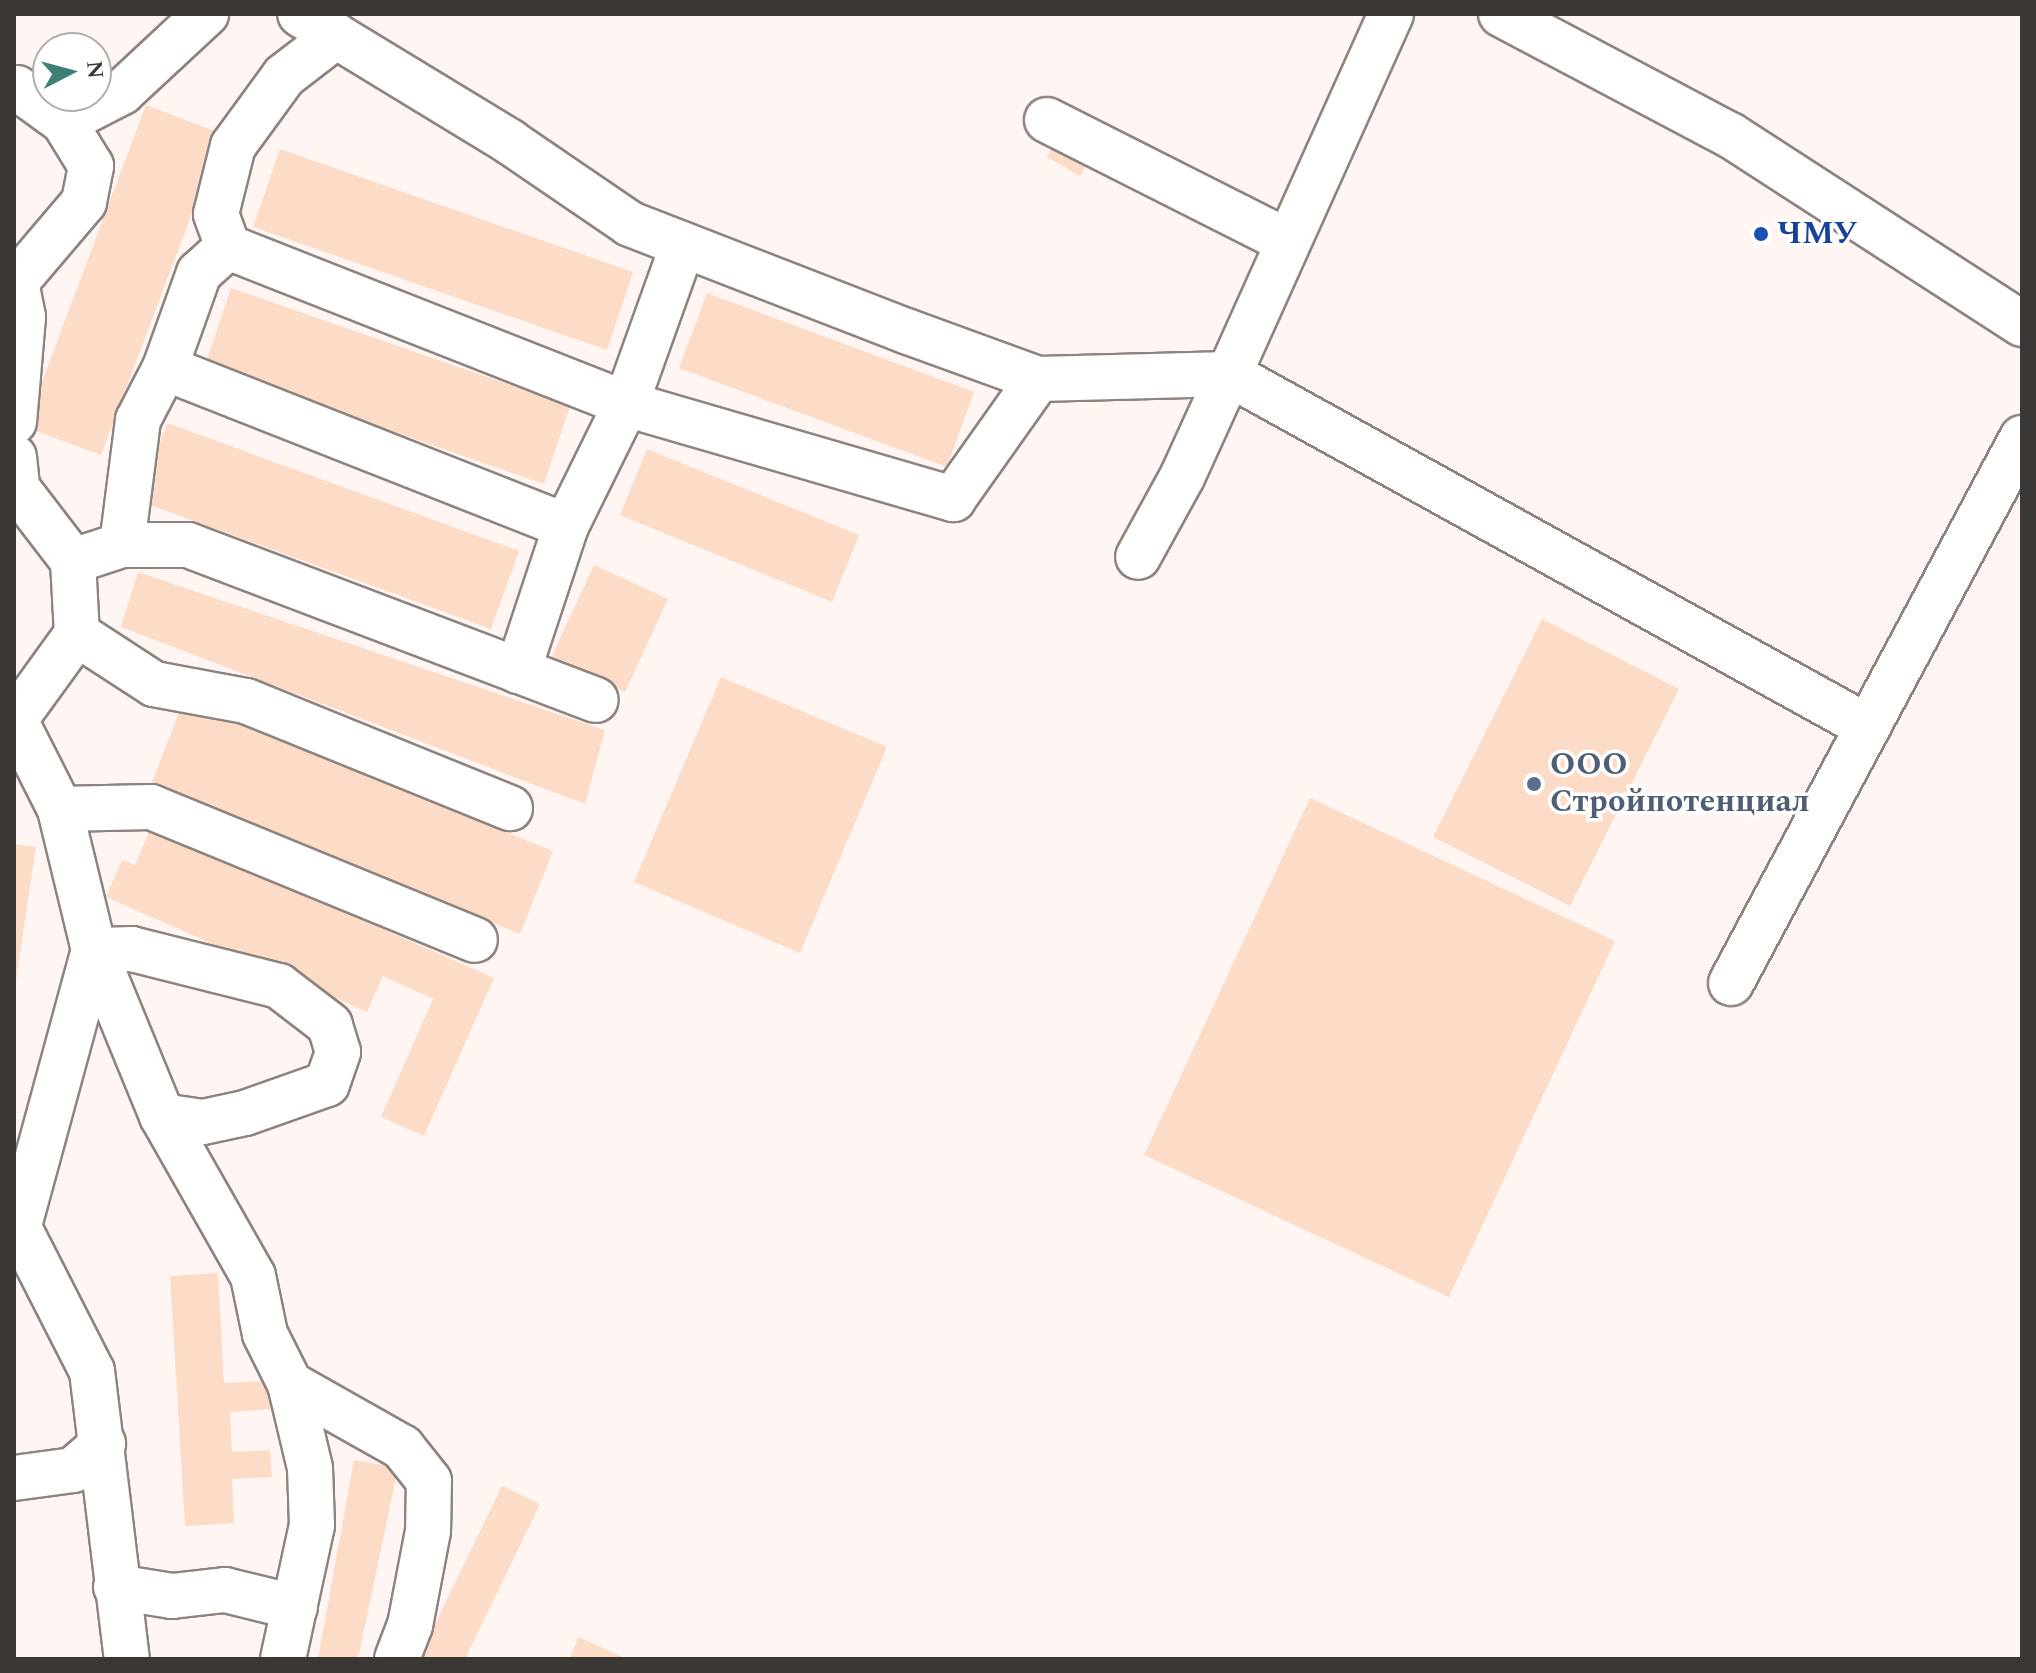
<!DOCTYPE html>
<meta charset="utf-8">
<style>
body{margin:0}
#map{position:relative;width:2036px;height:1673px;overflow:hidden;background:#fff6f3;font-family:Spectral,serif}
div>[style]{position:absolute}
.building>*{inset:0;background:#fcdbc7}
.roads{filter:drop-shadow(2px 0 #8d8480) drop-shadow(-2px 0 #8d8480) drop-shadow(0 2px #8d8480) drop-shadow(0 -2px #8d8480)}
.minor>*{height:44px;margin:-22px;padding:0 22px;transform-origin:22px;border-radius:22px;background:#fff}
.major>*{height:44px;margin:-22px;padding:0 22px;transform-origin:22px;border-radius:22px;background:#fff}
.dots>*{width:22px;height:22px;translate:-50% -50%;box-sizing:border-box;border:4px solid #fff;border-radius:50%}
span{translate:-50% -50%;white-space:nowrap;text-align:center;line-height:1.15;-webkit-text-stroke:7px #fff;paint-order:stroke}
.transit-label{font-size:32px;color:#164399;font-weight:700}
.left{translate:0 -50%;text-align:left}
.service-label{font-size:32px;color:#4e5e75;font-weight:700}
.frame{position:absolute;inset:0;border:16px solid #3b3735;pointer-events:none}
.north{position:absolute;left:32px;top:32px;width:80px;height:80px;box-sizing:border-box;background:#fff;border:2px solid #b1afae;border-radius:50%;rotate:84deg;font-size:22px;font-weight:700;line-height:32px;text-align:center;color:#3b3735}
.north::after{content:'';display:block;margin:auto;width:28px;height:36px;background:#3d8173;clip-path:polygon(50% 0,100% 100%,50% 72%,0 100%)}
</style>
<div id="map">
<div class="building">
<i style="clip-path:polygon(146px 105px,222px 134px,101px 455px,25px 427px)"></i>
<i style="clip-path:polygon(1057px 139px,1090px 158px,1080px 176px,1047px 157px)"></i>
<i style="clip-path:polygon(280px 149px,633px 272px,607px 350px,253px 227px)"></i>
<i style="clip-path:polygon(231px 288px,570px 406px,544px 484px,205px 366px)"></i>
<i style="clip-path:polygon(707px 293px,974px 392px,947px 467px,679px 368px)"></i>
<i style="clip-path:polygon(167px 423px,519px 551px,491px 629px,139px 501px)"></i>
<i style="clip-path:polygon(647px 449px,859px 535px,832px 602px,620px 515px)"></i>
<i style="clip-path:polygon(594px 565px,668px 599px,625px 692px,551px 658px)"></i>
<i style="clip-path:polygon(138px 572px,605px 730px,585px 804px,121px 627px)"></i>
<i style="clip-path:polygon(1542px 619px,1679px 689px,1570px 906px,1433px 837px)"></i>
<i style="clip-path:polygon(721px 677px,887px 747px,800px 953px,634px 882px)"></i>
<i style="clip-path:polygon(183px 702px,553px 851px,520px 934px,151px 785px)"></i>
<i style="clip-path:polygon(1310px 798px,1615px 941px,1449px 1297px,1144px 1155px)"></i>
<i style="clip-path:polygon(151px 827px,494px 978px,424px 1136px,381px 1117px,433px 999px,383px 976px,367px 1012px,106px 897px,122px 860px,135px 865px)"></i>
<i style="clip-path:polygon(14px 844px,36px 847px,16px 980px,14px 980px)"></i>
<i style="clip-path:polygon(218px 1273px,224px 1383px,269px 1381px,272px 1409px,230px 1412px,232px 1452px,270px 1450px,272px 1477px,232px 1479px,234px 1523px,185px 1526px,170px 1276px)"></i>
<i style="clip-path:polygon(354px 1460px,398px 1468px,358px 1659px,318px 1659px)"></i>
<i style="clip-path:polygon(502px 1486px,540px 1504px,465px 1659px,418px 1659px)"></i>
<i style="clip-path:polygon(579px 1637px,627px 1659px,569px 1659px)"></i>
</div>
<div class="roads">
<div class="minor">
<i style="left:1391px;top:14px;width:395px;rotate:114.2deg"></i>
<i style="left:1229px;top:374px;width:730px;rotate:28.92deg"></i>
<i style="left:336px;top:36px;width:204px;rotate:31.3deg"></i>
<i style="left:510px;top:142px;width:145px;rotate:34.3deg"></i>
<i style="left:630px;top:224px;width:296px;rotate:21.2deg"></i>
<i style="left:906px;top:331px;width:140px;rotate:20deg"></i>
<i style="left:1038px;top:379px;width:191px;rotate:-1.5deg"></i>
<i style="left:1229px;top:374px;width:113px;rotate:114.5deg"></i>
<i style="left:1182px;top:477px;width:91px;rotate:118.8deg"></i>
<i style="left:1047px;top:120px;width:270px;rotate:26.8deg"></i>
<i style="left:64px;top:122px;width:65px;rotate:-27.3deg"></i>
<i style="left:122px;top:92px;width:115px;rotate:-42.9deg"></i>
<i style="left:228px;top:247px;width:428px;rotate:21.5deg"></i>
<i style="left:626px;top:404px;width:341px;rotate:16.2deg"></i>
<i style="left:953px;top:499px;width:147px;rotate:-54.7deg"></i>
<i style="left:14px;top:272px;width:46px;rotate:78.7deg"></i>
<i style="left:23px;top:317px;width:105px;rotate:94.9deg"></i>
<i style="left:16px;top:282px;width:105px;rotate:-49.6deg"></i>
<i style="left:84px;top:202px;width:37px;rotate:-79deg"></i>
<i style="left:91px;top:166px;width:52px;rotate:-121.5deg"></i>
<i style="left:64px;top:122px;width:58px;rotate:-144.1deg"></i>
<i style="left:165px;top:368px;width:431px;rotate:21.5deg"></i>
<i style="left:14px;top:457px;width:31px;rotate:84deg"></i>
<i style="left:17px;top:488px;width:92px;rotate:52.5deg"></i>
<i style="left:73px;top:561px;width:73px;rotate:86.9deg"></i>
<i style="left:77px;top:634px;width:107px;rotate:125.9deg"></i>
<i style="left:122px;top:545px;width:126px;rotate:-82.7deg"></i>
<i style="left:138px;top:420px;width:59px;rotate:-62.6deg"></i>
<i style="left:165px;top:368px;width:101px;rotate:-70.3deg"></i>
<i style="left:199px;top:273px;width:39px;rotate:-42deg"></i>
<i style="left:228px;top:247px;width:35px;rotate:-110deg"></i>
<i style="left:216px;top:214px;width:70px;rotate:-76deg"></i>
<i style="left:233px;top:146px;width:87px;rotate:-53.9deg"></i>
<i style="left:284px;top:76px;width:66px;rotate:-37.6deg"></i>
<i style="left:336px;top:36px;width:42px;rotate:-148.6deg"></i>
<i style="left:73px;top:561px;width:52px;rotate:-18.1deg"></i>
<i style="left:122px;top:545px;width:66px"></i>
<i style="left:188px;top:545px;width:436px;rotate:20.8deg"></i>
<i style="left:77px;top:634px;width:92px;rotate:33deg"></i>
<i style="left:154px;top:684px;width:94px;rotate:10.5deg"></i>
<i style="left:246px;top:701px;width:285px;rotate:22.1deg"></i>
<i style="left:518px;top:671px;width:153px;rotate:-71.7deg"></i>
<i style="left:566px;top:526px;width:136px;rotate:-63.8deg"></i>
<i style="left:626px;top:404px;width:169px;rotate:-70.3deg"></i>
<i style="left:60px;top:809px;width:91px;rotate:-1.3deg"></i>
<i style="left:151px;top:807px;width:350px;rotate:22.3deg"></i>
<i style="left:1731px;top:983px;width:618px;rotate:-61.9deg"></i>
<i style="left:162px;top:1116px;width:41px;rotate:8.3deg"></i>
<i style="left:203px;top:1122px;width:43px;rotate:-12.1deg"></i>
<i style="left:245px;top:1113px;width:87px;rotate:-19.5deg"></i>
<i style="left:327px;top:1084px;width:34px;rotate:-71deg"></i>
<i style="left:338px;top:1052px;width:28px;rotate:-107deg"></i>
<i style="left:330px;top:1025px;width:64px;rotate:-142.6deg"></i>
<i style="left:279px;top:986px;width:152px;rotate:-165.9deg"></i>
<i style="left:132px;top:949px;width:38px;rotate:178deg"></i>
<i style="left:94px;top:950px;width:179px;rotate:67.7deg"></i>
<i style="left:162px;top:1116px;width:184px;rotate:60.4deg"></i>
<i style="left:253px;top:1276px;width:59px;rotate:78.3deg"></i>
<i style="left:265px;top:1334px;width:56px;rotate:63.4deg"></i>
<i style="left:290px;top:1384px;width:86px;rotate:76.6deg"></i>
<i style="left:310px;top:1468px;width:57px;rotate:88deg"></i>
<i style="left:312px;top:1525px;width:137px;rotate:102.2deg"></i>
<i style="left:18px;top:1226px;width:163px;rotate:63deg"></i>
<i style="left:92px;top:1371px;width:290px;rotate:83.1deg"></i>
<i style="left:14px;top:1244px;width:305px;rotate:-74.8deg"></i>
<i style="left:94px;top:950px;width:145px;rotate:-103.6deg"></i>
<i style="left:60px;top:809px;width:100px;rotate:-116.8deg"></i>
<i style="left:290px;top:1384px;width:129px;rotate:29.4deg"></i>
<i style="left:402px;top:1447px;width:43px;rotate:51.5deg"></i>
<i style="left:429px;top:1481px;width:50px;rotate:91.1deg"></i>
<i style="left:428px;top:1531px;width:96px;rotate:100.8deg"></i>
<i style="left:410px;top:1625px;width:36px;rotate:111deg"></i>
<i style="left:14px;top:1478px;width:60px;rotate:-7.7deg"></i>
<i style="left:73px;top:1470px;width:40px;rotate:-41deg"></i>
<i style="left:116px;top:1587px;width:57px;rotate:9.1deg"></i>
<i style="left:172px;top:1596px;width:53px;rotate:-6.5deg"></i>
<i style="left:225px;top:1590px;width:72px;rotate:13.7deg"></i>
</div>
<div class="major">
<i style="left:1501px;top:14px;width:259px;rotate:27.9deg"></i>
<i style="left:1730px;top:135px;width:348px;rotate:32.9deg"></i>
</div>
</div>
<div class="dots">
<i style="left:1761px;top:234px;background:#1a4fb4"></i>
<i style="left:1534px;top:784px;background:#5c6f8a"></i>
</div>
<div class="transit-label">
<span class="left" style="left:1777px;top:234px">ЧМУ</span>
</div>
<div class="service-label">
<span class="left" style="left:1550px;top:784px">ООО<br>Стройпотенциал</span>
</div>
<div class="frame"></div>
<div class="north">N</div>
</div>
